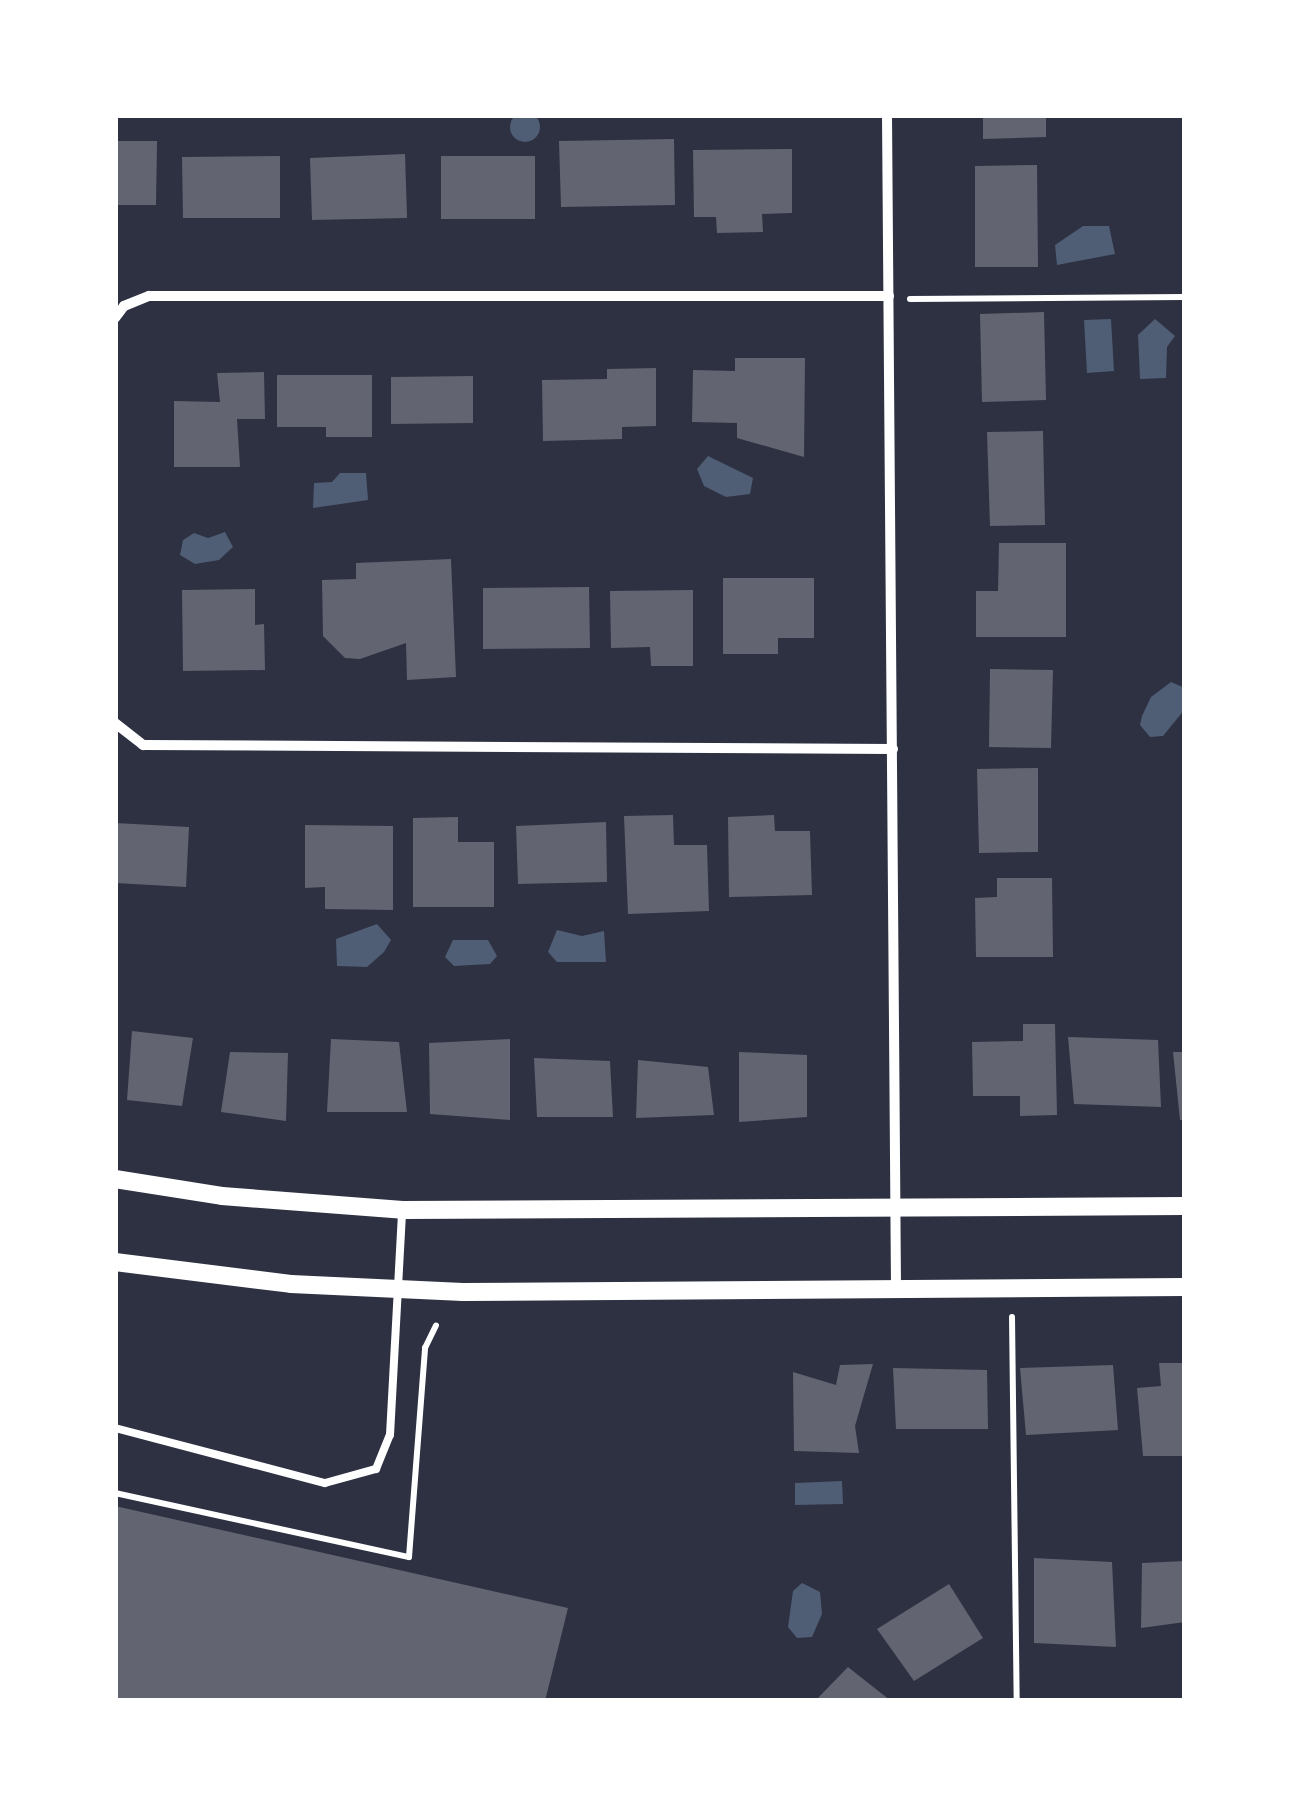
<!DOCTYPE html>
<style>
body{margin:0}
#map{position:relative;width:1300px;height:1816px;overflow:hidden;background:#2d3142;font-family:"IBM Plex Sans",sans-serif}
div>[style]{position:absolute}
.water>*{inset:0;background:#4f5d75}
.round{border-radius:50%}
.building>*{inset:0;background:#626471}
.path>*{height:6px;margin:-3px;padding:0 3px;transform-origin:3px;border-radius:3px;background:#fff}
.service>*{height:8px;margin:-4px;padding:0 4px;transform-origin:4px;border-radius:4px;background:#fff}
.minor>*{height:10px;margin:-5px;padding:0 5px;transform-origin:5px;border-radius:5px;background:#fff}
.tertiary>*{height:18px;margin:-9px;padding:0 9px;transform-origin:9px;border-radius:9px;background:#fff}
span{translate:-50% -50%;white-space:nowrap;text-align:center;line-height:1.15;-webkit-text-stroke:9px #fff;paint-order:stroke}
.frame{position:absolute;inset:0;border:118px solid #fff;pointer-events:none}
</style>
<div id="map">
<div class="water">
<i class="round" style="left:510px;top:112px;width:30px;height:30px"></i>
<i style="clip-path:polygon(1083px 226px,1109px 226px,1115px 254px,1057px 265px,1055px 245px)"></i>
<i style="clip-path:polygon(1111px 319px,1114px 371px,1087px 373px,1084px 320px)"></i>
<i style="clip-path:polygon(1155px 319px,1175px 336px,1167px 347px,1166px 378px,1140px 379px,1138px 335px)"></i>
<i style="clip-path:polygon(708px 456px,753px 478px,750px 494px,726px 497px,704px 486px,697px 469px)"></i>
<i style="clip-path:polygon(340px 473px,366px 473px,368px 500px,313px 508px,314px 483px,332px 482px)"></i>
<i style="clip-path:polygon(225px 532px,233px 547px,219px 560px,195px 564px,180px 555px,183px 540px,194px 533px,208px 538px)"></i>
<i style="clip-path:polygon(1171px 682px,1185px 688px,1185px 709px,1163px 736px,1150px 737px,1140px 725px,1142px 716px,1151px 697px)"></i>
<i style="clip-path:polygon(377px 924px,391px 940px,384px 952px,367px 967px,337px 966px,336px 939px)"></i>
<i style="clip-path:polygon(557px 930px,582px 936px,604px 931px,606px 962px,557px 962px,548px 952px)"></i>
<i style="clip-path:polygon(453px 940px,488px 940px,497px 956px,490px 964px,454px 966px,445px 957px)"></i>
<i style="clip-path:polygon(842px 1481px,843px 1504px,795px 1505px,795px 1483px)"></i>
<i style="clip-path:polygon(802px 1583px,820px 1592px,822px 1614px,812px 1637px,797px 1638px,788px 1627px,793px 1591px)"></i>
</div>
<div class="building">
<i style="clip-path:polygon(983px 115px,1046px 115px,1046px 137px,983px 139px)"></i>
<i style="clip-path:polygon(674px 139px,675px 205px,561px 207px,559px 141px)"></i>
<i style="clip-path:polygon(115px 141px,157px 141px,156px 205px,115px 205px)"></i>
<i style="clip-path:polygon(792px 149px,792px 213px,762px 214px,763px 232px,717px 233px,716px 217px,694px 217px,693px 150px)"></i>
<i style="clip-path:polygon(405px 154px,407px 218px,312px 220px,310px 158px)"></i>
<i style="clip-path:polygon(280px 156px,280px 218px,183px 218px,182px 157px)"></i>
<i style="clip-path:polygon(441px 156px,535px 156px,535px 219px,441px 219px)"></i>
<i style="clip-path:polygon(1037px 165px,1038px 267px,975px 267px,975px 166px)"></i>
<i style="clip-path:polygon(1044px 312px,1046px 400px,982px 402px,980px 314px)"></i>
<i style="clip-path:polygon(735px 358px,805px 358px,804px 457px,737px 438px,737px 423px,692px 422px,693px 370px,735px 371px)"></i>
<i style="clip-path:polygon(656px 368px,656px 426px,622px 427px,622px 439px,543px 441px,542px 380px,607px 379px,607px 369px)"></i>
<i style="clip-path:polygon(264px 372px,265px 419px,237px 419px,240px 467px,174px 467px,174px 401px,220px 402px,217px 373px)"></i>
<i style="clip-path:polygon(277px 375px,372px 375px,372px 437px,326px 437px,326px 427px,277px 427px)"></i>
<i style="clip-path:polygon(473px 376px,473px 423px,391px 424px,391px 377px)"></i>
<i style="clip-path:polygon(1043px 431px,1045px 525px,990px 526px,987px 432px)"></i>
<i style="clip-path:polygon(999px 543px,1066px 543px,1066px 637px,976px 637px,976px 591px,998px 591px)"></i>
<i style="clip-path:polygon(451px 559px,456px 677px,407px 680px,406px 643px,360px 659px,345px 658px,323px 636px,322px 580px,356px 579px,356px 563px)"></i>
<i style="clip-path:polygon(723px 578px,814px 578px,814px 638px,778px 638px,778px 654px,723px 654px)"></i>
<i style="clip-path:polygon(589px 587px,590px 648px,483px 649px,483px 588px)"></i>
<i style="clip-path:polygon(255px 589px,255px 625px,264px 624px,265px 670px,183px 671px,182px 590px)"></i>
<i style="clip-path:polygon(693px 590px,693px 666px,651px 666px,650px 647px,611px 648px,610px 591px)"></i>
<i style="clip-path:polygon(990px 669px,1053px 670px,1051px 748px,989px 747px)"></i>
<i style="clip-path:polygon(1038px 768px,1038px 852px,979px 853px,977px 769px)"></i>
<i style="clip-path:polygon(673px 815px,674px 845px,707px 845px,709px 911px,628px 914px,624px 816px)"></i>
<i style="clip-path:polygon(774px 815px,775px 831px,810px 831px,812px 895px,729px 897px,728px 817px)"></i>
<i style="clip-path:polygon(458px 817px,458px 842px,494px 842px,494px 907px,413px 907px,413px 818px)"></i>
<i style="clip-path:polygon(606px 822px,607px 882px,518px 884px,516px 826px)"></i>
<i style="clip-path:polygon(115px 823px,189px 827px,186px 887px,115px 883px)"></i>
<i style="clip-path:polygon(305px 825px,393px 826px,393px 910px,325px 909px,325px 887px,305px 888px)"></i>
<i style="clip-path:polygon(997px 878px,1052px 878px,1053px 957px,976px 957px,975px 898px,997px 897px)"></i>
<i style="clip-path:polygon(1023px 1024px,1055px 1024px,1057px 1115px,1020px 1116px,1020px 1096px,973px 1096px,972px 1042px,1023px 1041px)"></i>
<i style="clip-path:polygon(132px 1031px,193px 1038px,182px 1106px,127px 1100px)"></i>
<i style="clip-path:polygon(1068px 1037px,1158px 1040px,1161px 1107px,1074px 1104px)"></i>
<i style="clip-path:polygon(331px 1039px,399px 1042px,407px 1112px,327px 1112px)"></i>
<i style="clip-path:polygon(510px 1039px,510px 1120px,430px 1114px,429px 1043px)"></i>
<i style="clip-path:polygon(230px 1052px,288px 1053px,286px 1121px,221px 1112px)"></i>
<i style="clip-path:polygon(739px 1052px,807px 1055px,807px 1117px,739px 1122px)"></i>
<i style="clip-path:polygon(1173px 1052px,1185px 1052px,1185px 1120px,1180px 1120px)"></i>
<i style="clip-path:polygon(534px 1058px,610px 1061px,613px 1117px,537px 1117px)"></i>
<i style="clip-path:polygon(638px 1060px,708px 1067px,714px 1115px,636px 1118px)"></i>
<i style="clip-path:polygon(1159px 1363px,1185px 1363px,1185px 1456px,1143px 1456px,1137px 1388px,1161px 1386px)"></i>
<i style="clip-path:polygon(873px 1364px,855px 1426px,859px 1453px,794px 1451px,793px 1372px,836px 1385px,840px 1365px)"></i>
<i style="clip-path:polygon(1113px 1365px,1118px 1430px,1026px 1435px,1020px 1368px)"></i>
<i style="clip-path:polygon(893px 1368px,987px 1370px,988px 1429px,896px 1429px)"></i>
<i style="clip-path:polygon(115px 1506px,568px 1608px,545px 1701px,115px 1701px)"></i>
<i style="clip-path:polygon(1034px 1558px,1112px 1562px,1116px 1647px,1034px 1643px)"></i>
<i style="clip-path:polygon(1185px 1561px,1185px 1622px,1141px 1628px,1142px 1563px)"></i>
<i style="clip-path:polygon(949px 1584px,983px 1638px,914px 1681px,877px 1629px)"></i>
<i style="clip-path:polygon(848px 1667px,891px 1701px,815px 1701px)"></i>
</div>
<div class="path">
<i style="left:910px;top:299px;width:275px;rotate:-0.4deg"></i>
<i style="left:1012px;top:1317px;width:384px;rotate:89.3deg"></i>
<i style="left:115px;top:1493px;width:301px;rotate:12.3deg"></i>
<i style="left:409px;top:1557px;width:210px;rotate:-85.6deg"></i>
<i style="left:425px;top:1348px;width:25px;rotate:-64deg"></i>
</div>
<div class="service">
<i style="left:115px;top:1428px;width:217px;rotate:14.7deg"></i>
<i style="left:325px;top:1483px;width:53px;rotate:-15.4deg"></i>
<i style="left:376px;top:1469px;width:37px;rotate:-68deg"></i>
<i style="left:390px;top:1435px;width:225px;rotate:-86.9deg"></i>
</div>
<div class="minor">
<i style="left:887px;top:115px;width:1175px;rotate:89.56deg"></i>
<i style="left:115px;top:318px;width:15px;rotate:-53deg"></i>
<i style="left:124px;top:306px;width:27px;rotate:-22deg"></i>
<i style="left:149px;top:296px;width:740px"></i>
<i style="left:115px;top:723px;width:36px;rotate:38deg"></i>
<i style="left:143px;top:745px;width:750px;rotate:0.31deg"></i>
</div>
<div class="tertiary">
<i style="left:115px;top:1179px;width:108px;rotate:9deg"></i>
<i style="left:222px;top:1196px;width:181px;rotate:4.4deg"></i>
<i style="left:402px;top:1210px;width:783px;rotate:-0.29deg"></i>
<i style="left:115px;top:1262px;width:177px;rotate:7.1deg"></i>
<i style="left:291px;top:1284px;width:172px;rotate:2.7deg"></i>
<i style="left:463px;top:1292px;width:722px;rotate:-0.4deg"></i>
</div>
<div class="frame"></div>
</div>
